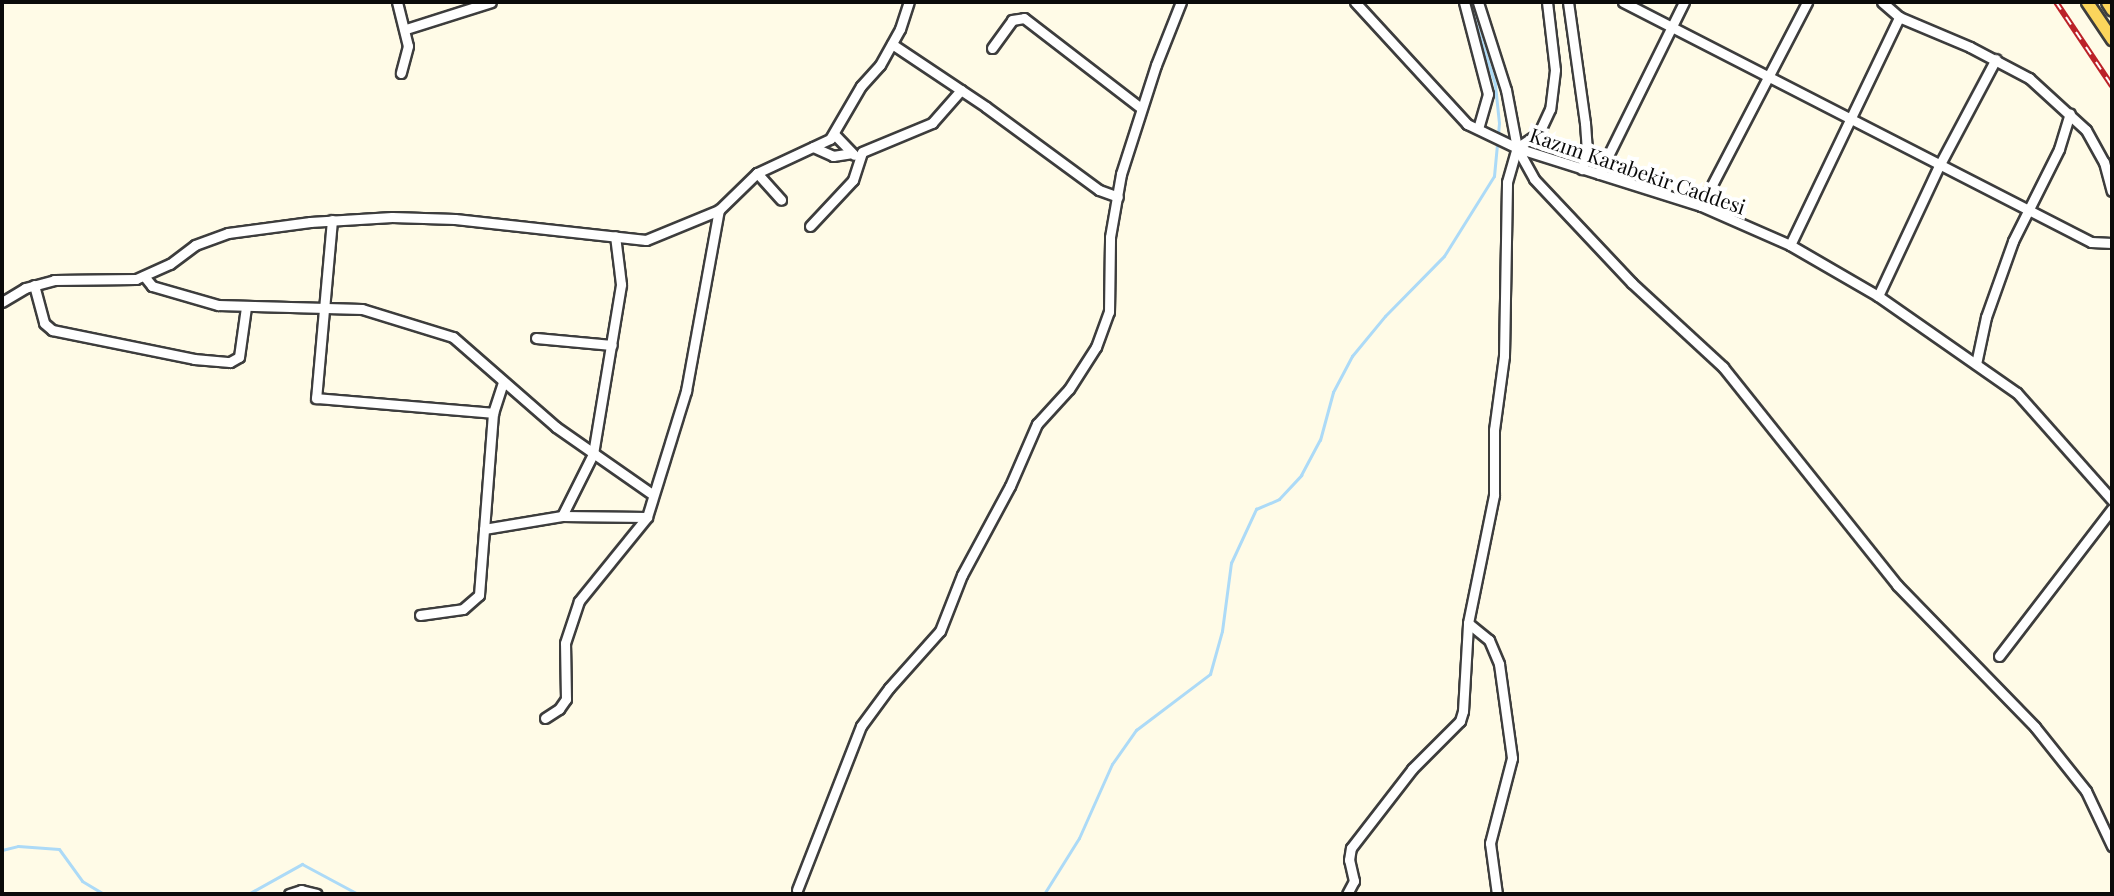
<!DOCTYPE html>
<meta charset="utf-8">
<style>
body{margin:0}
#map{position:relative;width:2114px;height:896px;overflow:hidden;background:#fffbe7;font-family:"Playfair Display",serif}
div>[style]{position:absolute}
.stream>*{height:3px;margin:-1.5px;padding:0 1.5px;transform-origin:1.5px;border-radius:1.5px;background:#acdaf7}
.roads{filter:drop-shadow(2px 0 #3d3d3d) drop-shadow(-2px 0 #3d3d3d) drop-shadow(0 2px #3d3d3d) drop-shadow(0 -2px #3d3d3d)}
.minor>*{height:9px;margin:-4.5px;padding:0 4.5px;transform-origin:4.5px;border-radius:4.5px;background:#fff}
.major>*{height:11px;margin:-5.5px;padding:0 5.5px;transform-origin:5.5px;border-radius:5.5px;background:#fbd55c}
.rail>*{height:6px;margin-top:-3px;transform-origin:0;background:repeating-linear-gradient(90deg,#fff 0 9px,#bb2228 0 18px);box-sizing:border-box;border-block:2px solid #bb2228}
span{translate:-50% -50%;white-space:nowrap;text-align:center;line-height:1.15;-webkit-text-stroke:8px #fff;paint-order:stroke}
.street-label{font-size:20px;color:#0a0a0a}
.frame{position:absolute;inset:0;border:4px solid #0a0a0a;pointer-events:none}
</style>
<div id="map">
<div class="stream">
<i style="left:2px;top:850px;width:16px;rotate:-14deg"></i>
<i style="left:18px;top:846px;width:41px;rotate:4.2deg"></i>
<i style="left:59px;top:849px;width:39px;rotate:54deg"></i>
<i style="left:82px;top:881px;width:26px;rotate:31deg"></i>
<i style="left:248px;top:894px;width:62px;rotate:-29.1deg"></i>
<i style="left:302px;top:864px;width:64px;rotate:28.2deg"></i>
<i style="left:1044px;top:894px;width:66px;rotate:-58deg"></i>
<i style="left:1079px;top:838px;width:81px;rotate:-66deg"></i>
<i style="left:1112px;top:764px;width:42px;rotate:-54.8deg"></i>
<i style="left:1136px;top:730px;width:93px;rotate:-37.1deg"></i>
<i style="left:1210px;top:674px;width:45px;rotate:-74.4deg"></i>
<i style="left:1222px;top:631px;width:69px;rotate:-82.5deg"></i>
<i style="left:1231px;top:563px;width:60px;rotate:-65.2deg"></i>
<i style="left:1256px;top:509px;width:25px;rotate:-23deg"></i>
<i style="left:1279px;top:499px;width:33px;rotate:-47deg"></i>
<i style="left:1301px;top:475px;width:40px;rotate:-62deg"></i>
<i style="left:1320px;top:440px;width:50px;rotate:-74.8deg"></i>
<i style="left:1333px;top:392px;width:41px;rotate:-62.2deg"></i>
<i style="left:1352px;top:356px;width:52px;rotate:-50.5deg"></i>
<i style="left:1385px;top:316px;width:84px;rotate:-45.5deg"></i>
<i style="left:1444px;top:256px;width:94px;rotate:-58deg"></i>
<i style="left:1494px;top:176px;width:53px;rotate:-84.6deg"></i>
<i style="left:1499px;top:123px;width:39px;rotate:-96deg"></i>
<i style="left:1495px;top:84px;width:86px;rotate:-107.6deg"></i>
</div>
<div class="roads">
<div class="minor">
<i style="left:397px;top:2px;width:45px;rotate:76deg"></i>
<i style="left:408px;top:46px;width:28px;rotate:105deg"></i>
<i style="left:1355px;top:2px;width:166px;rotate:47.4deg"></i>
<i style="left:1467px;top:124px;width:55px;rotate:25.6deg"></i>
<i style="left:1517px;top:148px;width:193px;rotate:17.5deg"></i>
<i style="left:1701px;top:206px;width:97px;rotate:23.7deg"></i>
<i style="left:1790px;top:245px;width:102px;rotate:30.1deg"></i>
<i style="left:1878px;top:296px;width:169px;rotate:34.9deg"></i>
<i style="left:2017px;top:393px;width:143px;rotate:48.4deg"></i>
<i style="left:1464px;top:2px;width:95px;rotate:75.4deg"></i>
<i style="left:1488px;top:94px;width:36px;rotate:106deg"></i>
<i style="left:1547px;top:2px;width:68px;rotate:83.3deg"></i>
<i style="left:1555px;top:70px;width:39px;rotate:97deg"></i>
<i style="left:1550px;top:109px;width:26px;rotate:115deg"></i>
<i style="left:1539px;top:133px;width:27px;rotate:146deg"></i>
<i style="left:1517px;top:148px;width:35px;rotate:61deg"></i>
<i style="left:1534px;top:179px;width:143px;rotate:46.7deg"></i>
<i style="left:1632px;top:283px;width:124px;rotate:42.7deg"></i>
<i style="left:1723px;top:367px;width:279px;rotate:51.4deg"></i>
<i style="left:1897px;top:585px;width:198px;rotate:45.8deg"></i>
<i style="left:2035px;top:727px;width:82px;rotate:51.4deg"></i>
<i style="left:2086px;top:791px;width:61px;rotate:64.7deg"></i>
<i style="left:1568px;top:2px;width:122px;rotate:82deg"></i>
<i style="left:1585px;top:123px;width:28px;rotate:86deg"></i>
<i style="left:1587px;top:151px;width:19px;rotate:106deg"></i>
<i style="left:1623px;top:2px;width:526px;rotate:27.15deg"></i>
<i style="left:2091px;top:242px;width:21px;rotate:3deg"></i>
<i style="left:1882px;top:2px;width:23px;rotate:41deg"></i>
<i style="left:1899px;top:17px;width:77px;rotate:22.9deg"></i>
<i style="left:1970px;top:47px;width:67px;rotate:27.7deg"></i>
<i style="left:2029px;top:78px;width:77px;rotate:42.4deg"></i>
<i style="left:2086px;top:130px;width:37px;rotate:61deg"></i>
<i style="left:2104px;top:162px;width:30px;rotate:75deg"></i>
<i style="left:406px;top:29px;width:89px;rotate:-17.6deg"></i>
<i style="left:892px;top:44px;width:113px;rotate:33.8deg"></i>
<i style="left:986px;top:107px;width:140px;rotate:36.3deg"></i>
<i style="left:1099px;top:190px;width:20px;rotate:20deg"></i>
<i style="left:992px;top:48px;width:34px;rotate:-54deg"></i>
<i style="left:1012px;top:20px;width:12px;rotate:-9deg"></i>
<i style="left:1024px;top:18px;width:148px;rotate:37.6deg"></i>
<i style="left:834px;top:134px;width:29px;rotate:46deg"></i>
<i style="left:813px;top:147px;width:22px;rotate:24deg"></i>
<i style="left:833px;top:156px;width:18px;rotate:-9deg"></i>
<i style="left:757px;top:173px;width:36px;rotate:48deg"></i>
<i style="left:1599px;top:174px;width:192px;rotate:-63.7deg"></i>
<i style="left:1701px;top:206px;width:230px;rotate:-62.5deg"></i>
<i style="left:332px;top:220px;width:179px;rotate:95.1deg"></i>
<i style="left:316px;top:398px;width:178px;rotate:4.8deg"></i>
<i style="left:810px;top:226px;width:63px;rotate:-46.9deg"></i>
<i style="left:853px;top:180px;width:29px;rotate:-72deg"></i>
<i style="left:862px;top:152px;width:76px;rotate:-22.5deg"></i>
<i style="left:932px;top:123px;width:44px;rotate:-48.7deg"></i>
<i style="left:1790px;top:245px;width:253px;rotate:-64.4deg"></i>
<i style="left:144px;top:276px;width:13px;rotate:51deg"></i>
<i style="left:152px;top:286px;width:69px;rotate:16.1deg"></i>
<i style="left:218px;top:305px;width:144px;rotate:1.6deg"></i>
<i style="left:362px;top:309px;width:95px;rotate:17.1deg"></i>
<i style="left:453px;top:337px;width:137px;rotate:41.1deg"></i>
<i style="left:556px;top:427px;width:117px;rotate:34.9deg"></i>
<i style="left:34px;top:285px;width:39px;rotate:75deg"></i>
<i style="left:44px;top:323px;width:11px;rotate:41deg"></i>
<i style="left:52px;top:330px;width:145px;rotate:11.5deg"></i>
<i style="left:194px;top:359px;width:36px;rotate:5deg"></i>
<i style="left:230px;top:362px;width:10px;rotate:-29deg"></i>
<i style="left:239px;top:357px;width:50px;rotate:-82deg"></i>
<i style="left:1878px;top:296px;width:144px;rotate:-64.9deg"></i>
<i style="left:1939px;top:166px;width:121px;rotate:-62deg"></i>
<i style="left:2px;top:302px;width:27px;rotate:-31deg"></i>
<i style="left:25px;top:288px;width:30px;rotate:-15deg"></i>
<i style="left:54px;top:280px;width:82px;rotate:-0.7deg"></i>
<i style="left:136px;top:279px;width:37px;rotate:-24deg"></i>
<i style="left:170px;top:264px;width:31px;rotate:-37deg"></i>
<i style="left:195px;top:245px;width:35px;rotate:-20deg"></i>
<i style="left:228px;top:233px;width:83px;rotate:-7.6deg"></i>
<i style="left:310px;top:222px;width:82px;rotate:-3.5deg"></i>
<i style="left:392px;top:217px;width:63px;rotate:1.8deg"></i>
<i style="left:455px;top:219px;width:192px;rotate:6.3deg"></i>
<i style="left:646px;top:240px;width:79px;rotate:-22.3deg"></i>
<i style="left:719px;top:210px;width:53px;rotate:-44.2deg"></i>
<i style="left:757px;top:173px;width:81px;rotate:-25deg"></i>
<i style="left:830px;top:139px;width:61px;rotate:-59.7deg"></i>
<i style="left:861px;top:86px;width:28px;rotate:-48deg"></i>
<i style="left:880px;top:65px;width:41px;rotate:-60.9deg"></i>
<i style="left:900px;top:29px;width:28px;rotate:-72deg"></i>
<i style="left:536px;top:338px;width:76px;rotate:5.3deg"></i>
<i style="left:1976px;top:364px;width:48px;rotate:-78deg"></i>
<i style="left:1986px;top:317px;width:81px;rotate:-70.4deg"></i>
<i style="left:2013px;top:241px;width:103px;rotate:-63.4deg"></i>
<i style="left:2059px;top:149px;width:37px;rotate:-73deg"></i>
<i style="left:562px;top:516px;width:69px;rotate:-63.4deg"></i>
<i style="left:593px;top:454px;width:172px;rotate:-80.6deg"></i>
<i style="left:621px;top:284px;width:48px;rotate:-97.1deg"></i>
<i style="left:484px;top:529px;width:79px;rotate:-9.5deg"></i>
<i style="left:562px;top:516px;width:85px;rotate:0.7deg"></i>
<i style="left:420px;top:615px;width:43px;rotate:-7.9deg"></i>
<i style="left:463px;top:609px;width:21px;rotate:-41deg"></i>
<i style="left:479px;top:595px;width:183px;rotate:-85.6deg"></i>
<i style="left:493px;top:413px;width:32px;rotate:-72deg"></i>
<i style="left:1468px;top:623px;width:27px;rotate:39deg"></i>
<i style="left:1489px;top:640px;width:26px;rotate:67deg"></i>
<i style="left:1499px;top:664px;width:95px;rotate:82.1deg"></i>
<i style="left:1512px;top:758px;width:88px;rotate:104.5deg"></i>
<i style="left:1490px;top:843px;width:51px;rotate:82.2deg"></i>
<i style="left:1999px;top:656px;width:185px;rotate:-52.5deg"></i>
<i style="left:545px;top:718px;width:17px;rotate:-33deg"></i>
<i style="left:559px;top:709px;width:12px;rotate:-55deg"></i>
<i style="left:566px;top:699px;width:56px;rotate:-91deg"></i>
<i style="left:565px;top:643px;width:44px;rotate:-71.6deg"></i>
<i style="left:579px;top:601px;width:108px;rotate:-51deg"></i>
<i style="left:647px;top:517px;width:132px;rotate:-72.8deg"></i>
<i style="left:686px;top:391px;width:184px;rotate:-79.7deg"></i>
<i style="left:797px;top:890px;width:176px;rotate:-68.7deg"></i>
<i style="left:861px;top:726px;width:47px;rotate:-53.6deg"></i>
<i style="left:889px;top:688px;width:76px;rotate:-48.2deg"></i>
<i style="left:940px;top:631px;width:60px;rotate:-68.6deg"></i>
<i style="left:962px;top:575px;width:101px;rotate:-61.7deg"></i>
<i style="left:1010px;top:486px;width:68px;rotate:-66.5deg"></i>
<i style="left:1037px;top:424px;width:47px;rotate:-47.6deg"></i>
<i style="left:1069px;top:389px;width:50px;rotate:-57.3deg"></i>
<i style="left:1096px;top:347px;width:37px;rotate:-70deg"></i>
<i style="left:1109px;top:312px;width:75px;rotate:-89.2deg"></i>
<i style="left:1110px;top:237px;width:64px;rotate:-80.1deg"></i>
<i style="left:1121px;top:174px;width:114px;rotate:-72.2deg"></i>
<i style="left:1156px;top:65px;width:68px;rotate:-68.4deg"></i>
<i style="left:289px;top:894px;width:13px;rotate:-18deg"></i>
<i style="left:301px;top:890px;width:16px;rotate:14deg"></i>
<i style="left:1347px;top:894px;width:15px;rotate:-62deg"></i>
<i style="left:1354px;top:881px;width:22px;rotate:-103deg"></i>
<i style="left:1349px;top:860px;width:12px;rotate:-81deg"></i>
<i style="left:1351px;top:848px;width:100px;rotate:-52.3deg"></i>
<i style="left:1412px;top:769px;width:68px;rotate:-45deg"></i>
<i style="left:1460px;top:721px;width:10px;rotate:-73deg"></i>
<i style="left:1463px;top:711px;width:88px;rotate:-86.7deg"></i>
<i style="left:1468px;top:623px;width:131px;rotate:-78.5deg"></i>
<i style="left:1494px;top:495px;width:65px;rotate:-90deg"></i>
<i style="left:1494px;top:430px;width:75px;rotate:-82.3deg"></i>
<i style="left:1504px;top:356px;width:174px;rotate:-89deg"></i>
<i style="left:1507px;top:182px;width:35px;rotate:-74deg"></i>
<i style="left:1517px;top:148px;width:59px;rotate:-100.7deg"></i>
<i style="left:1506px;top:90px;width:92px;rotate:-107.7deg"></i>
</div>
<div class="major">
<i style="left:2087px;top:2px;width:45px;rotate:56deg"></i>
<i style="left:2107px;top:2px;width:9px;rotate:58deg"></i>
</div>
</div>
<div class="rail">
<i style="left:2056px;top:2px;width:101px;rotate:56.3deg"></i>
</div>
<div class="street-label">
<span style="left:1638px;top:170px;rotate:19deg">Kazım Karabekir Caddesi</span>
</div>
<div class="frame"></div>
</div>
